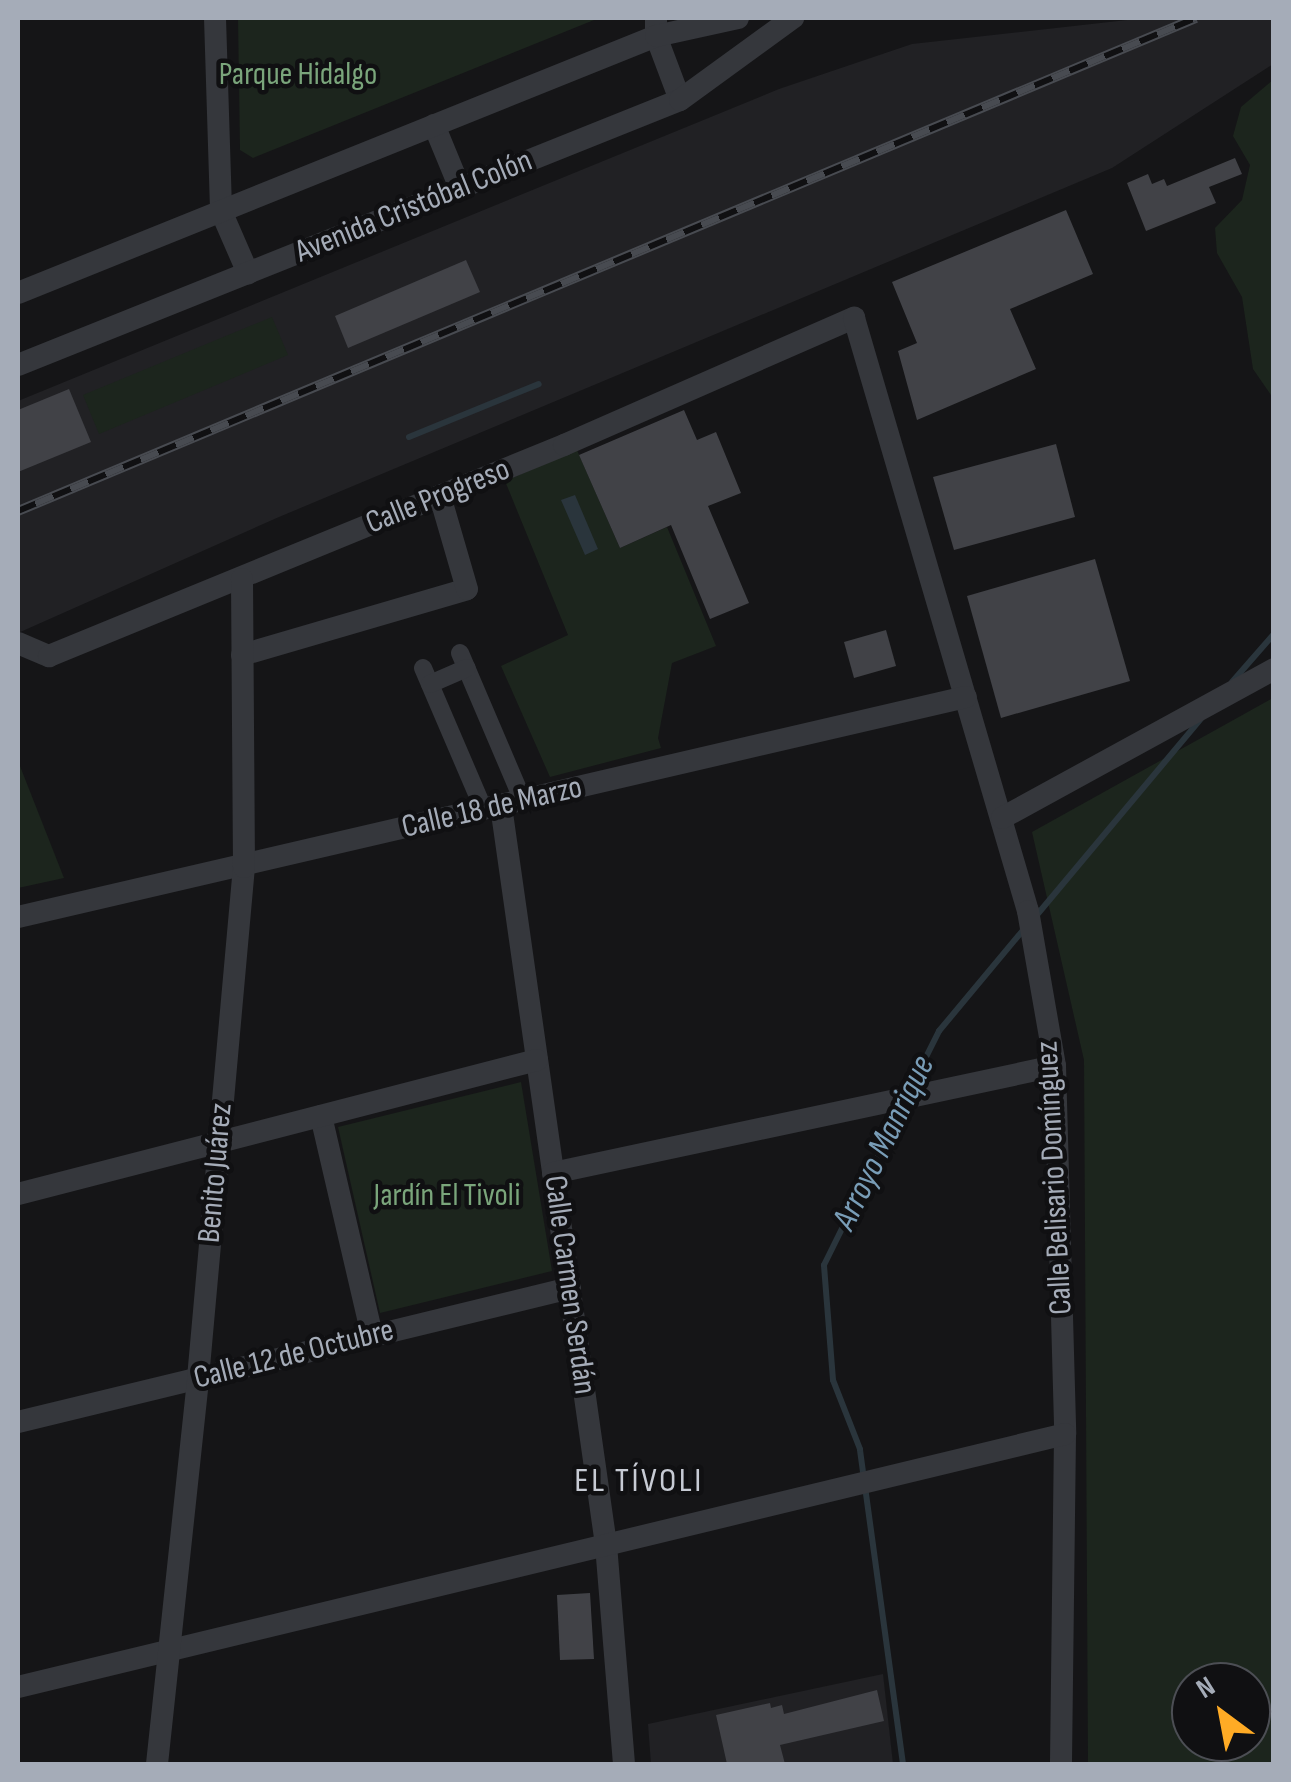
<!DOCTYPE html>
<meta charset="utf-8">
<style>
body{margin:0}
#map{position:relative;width:1291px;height:1782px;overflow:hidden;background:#151517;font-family:"Sofia Sans Condensed",sans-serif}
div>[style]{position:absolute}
.built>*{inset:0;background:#212124}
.green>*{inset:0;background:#1c251d}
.water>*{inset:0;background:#2a353c}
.stream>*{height:6px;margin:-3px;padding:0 3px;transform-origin:3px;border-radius:3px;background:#2a353c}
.building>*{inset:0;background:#414247}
.pedestrian>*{height:18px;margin:-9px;padding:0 9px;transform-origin:9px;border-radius:9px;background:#35373c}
.minor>*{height:22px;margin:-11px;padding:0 11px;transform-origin:11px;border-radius:11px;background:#35373c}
.rail>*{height:10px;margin-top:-5px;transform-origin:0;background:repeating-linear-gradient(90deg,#101012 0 19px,#484b51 0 38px);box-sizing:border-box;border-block:2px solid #484b51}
span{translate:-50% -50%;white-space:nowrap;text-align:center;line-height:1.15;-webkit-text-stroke:9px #101012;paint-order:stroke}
.park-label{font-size:32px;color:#7aa57b}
.street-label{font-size:32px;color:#a5acb8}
.water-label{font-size:35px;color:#799db7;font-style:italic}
.neighbourhood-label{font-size:35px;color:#c7cbd4;letter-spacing:2.5px}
.frame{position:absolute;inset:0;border:20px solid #a5acb8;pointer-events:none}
.north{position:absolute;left:1171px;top:1662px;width:100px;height:100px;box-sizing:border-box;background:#101012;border:2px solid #4c4e54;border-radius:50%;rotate:328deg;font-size:28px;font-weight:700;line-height:40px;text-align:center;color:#a5acb8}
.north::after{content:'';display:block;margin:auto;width:35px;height:45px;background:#ffab25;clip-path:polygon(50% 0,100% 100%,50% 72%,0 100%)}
</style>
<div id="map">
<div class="built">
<i style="clip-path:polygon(1145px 18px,1273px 18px,1273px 64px,1112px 168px,279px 517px,18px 633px,18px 401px,779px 89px,912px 44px)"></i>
<i style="clip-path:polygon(883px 1674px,893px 1764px,651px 1764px,648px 1724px)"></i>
</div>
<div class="green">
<i style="clip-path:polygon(238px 18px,599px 18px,253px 158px,240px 150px)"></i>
<i style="clip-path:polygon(1273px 80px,1273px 398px,1253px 369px,1242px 297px,1217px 253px,1215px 228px,1242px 200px,1250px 165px,1233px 136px,1241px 107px)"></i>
<i style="clip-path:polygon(272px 317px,288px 355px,99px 434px,83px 395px)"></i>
<i style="clip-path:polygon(577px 450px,620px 548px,667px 527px,716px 646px,672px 663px,658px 738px,661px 748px,550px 777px,501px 666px,568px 635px,505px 481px)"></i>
<i style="clip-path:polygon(evenodd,1273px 698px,1273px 1764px,1088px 1764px,1084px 1060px,1032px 832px,1273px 698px,1191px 1682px,1251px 1682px,1251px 1742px,1191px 1742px,1191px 1682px)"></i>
<i style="clip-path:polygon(18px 761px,64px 878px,18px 888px)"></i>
<i style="clip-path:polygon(521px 1082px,552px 1271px,380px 1313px,338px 1127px)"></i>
</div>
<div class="water">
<i style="clip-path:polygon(575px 495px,598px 549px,585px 555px,561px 500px)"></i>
</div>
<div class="stream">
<i style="left:409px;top:437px;width:140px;rotate:-22.2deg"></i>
<i style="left:1232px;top:682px;width:64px;rotate:-48.8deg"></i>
<i style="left:1036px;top:916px;width:257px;rotate:-50.1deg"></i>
<i style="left:910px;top:1089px;width:65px;rotate:-63.4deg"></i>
<i style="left:939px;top:1031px;width:133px;rotate:-50.2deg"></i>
<i style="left:903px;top:1764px;width:318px;rotate:-97.8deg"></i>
<i style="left:860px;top:1449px;width:74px;rotate:-111.4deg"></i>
<i style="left:833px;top:1380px;width:115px;rotate:-94.5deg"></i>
<i style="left:824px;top:1265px;width:178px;rotate:-63.7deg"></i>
</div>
<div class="building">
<i style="clip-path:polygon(1235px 158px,1242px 174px,1209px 187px,1216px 203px,1146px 231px,1127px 183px,1148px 174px,1152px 184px,1164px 179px,1167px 186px)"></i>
<i style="clip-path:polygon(1066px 210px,1093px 274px,1010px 309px,1036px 369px,917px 420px,898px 351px,917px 343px,892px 282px)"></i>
<i style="clip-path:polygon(466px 260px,480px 292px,348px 348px,335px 316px)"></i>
<i style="clip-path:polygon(69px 389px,91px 442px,18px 472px,18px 410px)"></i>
<i style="clip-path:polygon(684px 410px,697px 440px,716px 432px,741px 493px,708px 506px,749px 603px,710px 619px,671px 525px,620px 548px,579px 455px)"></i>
<i style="clip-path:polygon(1056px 444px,1075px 517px,954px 550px,933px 477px)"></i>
<i style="clip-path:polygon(1095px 559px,1130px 681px,1001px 718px,967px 596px)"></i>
<i style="clip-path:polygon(886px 630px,896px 666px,854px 678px,844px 642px)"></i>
<i style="clip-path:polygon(590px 1593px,594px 1659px,560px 1660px,557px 1595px)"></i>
<i style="clip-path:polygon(877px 1690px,884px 1721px,780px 1745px,785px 1764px,727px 1764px,716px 1715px,770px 1703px,771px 1708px,782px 1705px,784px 1714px)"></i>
</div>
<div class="pedestrian">
<i style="left:460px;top:653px;width:161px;rotate:66.9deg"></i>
<i style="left:423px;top:668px;width:155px;rotate:66.8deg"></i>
<i style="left:430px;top:684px;width:40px;rotate:-23.4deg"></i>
</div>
<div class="minor">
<i style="left:215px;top:18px;width:193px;rotate:88.2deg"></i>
<i style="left:221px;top:211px;width:68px;rotate:66.5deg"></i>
<i style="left:656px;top:18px;width:18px;rotate:90deg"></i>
<i style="left:656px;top:36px;width:68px;rotate:69.4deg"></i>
<i style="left:434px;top:125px;width:68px;rotate:67.6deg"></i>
<i style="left:18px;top:293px;width:688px;rotate:-21.94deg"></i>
<i style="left:656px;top:36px;width:84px;rotate:-12.4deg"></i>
<i style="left:18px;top:365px;width:713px;rotate:-21.82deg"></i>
<i style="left:680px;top:100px;width:140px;rotate:-36deg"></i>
<i style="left:18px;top:643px;width:34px;rotate:23deg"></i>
<i style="left:49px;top:656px;width:557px;rotate:-22.28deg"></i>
<i style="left:564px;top:445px;width:317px;rotate:-23.7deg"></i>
<i style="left:854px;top:318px;width:618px;rotate:73.65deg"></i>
<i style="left:1028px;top:911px;width:157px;rotate:80.1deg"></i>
<i style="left:1055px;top:1066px;width:368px;rotate:88.4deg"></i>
<i style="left:1065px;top:1434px;width:330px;rotate:90.7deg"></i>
<i style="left:242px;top:655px;width:234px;rotate:-16.3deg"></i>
<i style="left:467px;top:589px;width:97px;rotate:-106.2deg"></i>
<i style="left:501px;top:806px;width:746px;rotate:81.91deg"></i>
<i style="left:606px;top:1545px;width:220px;rotate:85.3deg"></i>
<i style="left:1002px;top:818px;width:310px;rotate:-28.7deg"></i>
<i style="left:18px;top:917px;width:973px;rotate:-13.07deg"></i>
<i style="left:321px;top:1116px;width:226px;rotate:76.9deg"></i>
<i style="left:553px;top:1173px;width:513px;rotate:-12.03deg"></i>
<i style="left:18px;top:1194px;width:536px;rotate:-14.48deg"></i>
<i style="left:18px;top:1422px;width:568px;rotate:-13.64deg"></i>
<i style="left:18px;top:1687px;width:1077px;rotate:-13.58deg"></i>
<i style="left:157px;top:1764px;width:388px;rotate:-83.9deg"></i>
<i style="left:198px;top:1378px;width:513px;rotate:-84.86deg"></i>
<i style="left:244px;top:867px;width:288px;rotate:-90.4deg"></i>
</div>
<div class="rail">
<i style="left:18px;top:511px;width:1277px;rotate:-22.71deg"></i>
</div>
<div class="park-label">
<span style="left:298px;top:75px">Parque Hidalgo</span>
<span style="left:447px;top:1196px">Jardín El Tivoli</span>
</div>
<div class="street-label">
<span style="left:414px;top:207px;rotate:-22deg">Avenida Cristóbal Colón</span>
<span style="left:438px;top:497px;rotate:-22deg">Calle Progreso</span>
<span style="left:492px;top:808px;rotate:-13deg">Calle 18 de Marzo</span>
<span style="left:216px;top:1173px;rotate:-85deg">Benito Juárez</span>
<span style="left:1055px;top:1178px;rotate:-93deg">Calle Belisario Domínguez</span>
<span style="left:569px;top:1285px;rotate:82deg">Calle Carmen Serdán</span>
<span style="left:294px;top:1355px;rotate:-14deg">Calle 12 de Octubre</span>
</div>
<div class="water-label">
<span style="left:884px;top:1143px;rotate:-64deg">Arroyo Manrique</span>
</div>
<div class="neighbourhood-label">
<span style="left:639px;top:1481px">EL TÍVOLI</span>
</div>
<div class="frame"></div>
<div class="north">N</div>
</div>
